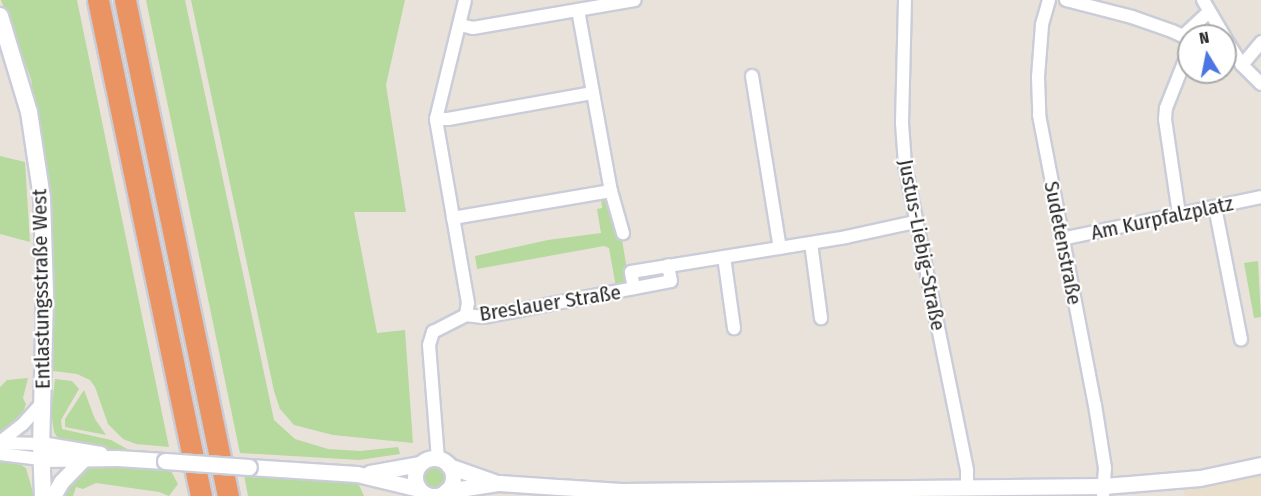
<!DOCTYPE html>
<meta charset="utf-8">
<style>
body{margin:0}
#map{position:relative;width:1261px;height:496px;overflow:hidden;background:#e9e2db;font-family:"Fira Sans Condensed",sans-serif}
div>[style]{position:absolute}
.education>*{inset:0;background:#e9ddcc}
.green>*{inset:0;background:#b6d99e}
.round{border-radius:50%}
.roads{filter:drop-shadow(2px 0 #cacdd8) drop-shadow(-2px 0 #cacdd8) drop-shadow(0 2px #cacdd8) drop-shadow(0 -2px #cacdd8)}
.minor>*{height:12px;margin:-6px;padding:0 6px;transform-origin:6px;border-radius:6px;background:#fff}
.tertiary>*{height:15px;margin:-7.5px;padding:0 7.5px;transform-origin:7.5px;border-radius:7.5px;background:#fff}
.tertiary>.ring{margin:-7.5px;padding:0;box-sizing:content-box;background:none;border:15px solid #fff;border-radius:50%}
.secondary>*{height:16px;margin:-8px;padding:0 8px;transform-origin:8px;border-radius:8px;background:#fff}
.motorway>*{height:21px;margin:-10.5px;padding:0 10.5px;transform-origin:10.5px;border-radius:10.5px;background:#ea9464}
.bridges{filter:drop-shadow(2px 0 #cacdd8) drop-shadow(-2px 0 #cacdd8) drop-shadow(0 2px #cacdd8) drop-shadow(0 -2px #cacdd8)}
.tertiary-bridge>*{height:15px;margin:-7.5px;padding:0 7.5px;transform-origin:7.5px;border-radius:7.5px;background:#fff}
span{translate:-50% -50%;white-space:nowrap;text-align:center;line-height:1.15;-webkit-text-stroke:4.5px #fff;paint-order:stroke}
.street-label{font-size:21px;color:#282828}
.north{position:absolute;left:1177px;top:24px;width:60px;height:60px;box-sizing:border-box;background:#fff;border:2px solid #a9a9a9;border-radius:50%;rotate:350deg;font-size:16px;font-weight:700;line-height:24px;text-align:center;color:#282828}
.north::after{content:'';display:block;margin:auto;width:21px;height:27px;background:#4d75e3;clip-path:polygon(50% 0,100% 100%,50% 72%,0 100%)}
</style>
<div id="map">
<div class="education">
<i style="clip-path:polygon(1261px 475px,1261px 496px,1185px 496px,1184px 490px)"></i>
</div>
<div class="green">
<i style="clip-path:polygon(1px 0,77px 0,169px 447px,136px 444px,123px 439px,108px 424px,95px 387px,90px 380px,77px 374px,53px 371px,55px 287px,50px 201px,31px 79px)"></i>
<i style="clip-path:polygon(146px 0,185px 0,274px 420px,295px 439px,328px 449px,360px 451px,398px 447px,400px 454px,359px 460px,240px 453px)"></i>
<i style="clip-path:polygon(191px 0,405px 0,386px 85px,406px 212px,354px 212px,377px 333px,405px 330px,413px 443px,333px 435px,294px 425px,280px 409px,274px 391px)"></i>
<i style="clip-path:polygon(0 156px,25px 162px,30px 242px,0 234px)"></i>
<i style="clip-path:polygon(601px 198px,609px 202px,615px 234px,621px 233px,629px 283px,616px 287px,609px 248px,604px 246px,477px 269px,475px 256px,548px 240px,601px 233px,597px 209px,602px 208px)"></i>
<i style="clip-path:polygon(1258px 261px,1261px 317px,1254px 318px,1244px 263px)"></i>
<i style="clip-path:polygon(28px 378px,23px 398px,26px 404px,21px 418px,0 432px,0 387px,7px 380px)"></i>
<i style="clip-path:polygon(55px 379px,72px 381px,79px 389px,61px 420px,62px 429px,111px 440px,129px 450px,142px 452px,103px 449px,64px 441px,57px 437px,54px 432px,51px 412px)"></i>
<i style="clip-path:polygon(84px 390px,95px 419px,106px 435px,65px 427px,65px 419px)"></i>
<i style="clip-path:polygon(0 458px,15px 461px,26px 468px,34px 496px,0 496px)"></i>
<i class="round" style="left:422px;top:465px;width:24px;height:24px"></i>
<i style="clip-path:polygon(117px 466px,157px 467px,171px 471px,178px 484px,169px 496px,159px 492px,96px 483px,83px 489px,76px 487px,73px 496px,62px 496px,67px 483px,80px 472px,92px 468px)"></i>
<i style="clip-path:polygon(244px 475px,358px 483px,364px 496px,248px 496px)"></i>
</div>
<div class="roads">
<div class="minor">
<i style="left:905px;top:0;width:123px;rotate:91.4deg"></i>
<i style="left:902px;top:123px;width:42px;rotate:85.9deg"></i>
<i style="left:905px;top:165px;width:312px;rotate:78.5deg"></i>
<i style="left:967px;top:471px;width:17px;rotate:90deg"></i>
<i style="left:1049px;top:0;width:26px;rotate:106deg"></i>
<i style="left:1042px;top:25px;width:52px;rotate:94.4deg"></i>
<i style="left:1038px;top:77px;width:38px;rotate:88deg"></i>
<i style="left:1039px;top:115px;width:295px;rotate:79.1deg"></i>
<i style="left:1095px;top:405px;width:64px;rotate:81deg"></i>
<i style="left:1105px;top:468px;width:28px;rotate:94deg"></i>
<i style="left:1066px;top:0;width:68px;rotate:14.4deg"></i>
<i style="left:1132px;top:17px;width:42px;rotate:19.3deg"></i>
<i style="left:1172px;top:31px;width:19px;rotate:25deg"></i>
<i style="left:1203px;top:0;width:42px;rotate:59.7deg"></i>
<i style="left:578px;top:10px;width:184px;rotate:79.7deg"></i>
<i style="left:611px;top:191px;width:44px;rotate:74.1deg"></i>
<i style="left:460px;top:25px;width:13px;rotate:13deg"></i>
<i style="left:473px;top:28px;width:164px;rotate:-9.8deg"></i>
<i style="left:1183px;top:36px;width:35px;rotate:-43deg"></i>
<i style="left:1207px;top:36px;width:14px;rotate:-30deg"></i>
<i style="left:1225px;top:38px;width:32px;rotate:58deg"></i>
<i style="left:1242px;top:65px;width:27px;rotate:45deg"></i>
<i style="left:1242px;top:65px;width:30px;rotate:-50deg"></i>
<i style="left:752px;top:76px;width:174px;rotate:80.8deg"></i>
<i style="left:436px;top:119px;width:12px"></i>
<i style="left:448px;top:119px;width:147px;rotate:-10.2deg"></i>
<i style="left:1215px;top:207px;width:135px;rotate:78.9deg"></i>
<i style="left:1179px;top:214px;width:96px;rotate:-98.4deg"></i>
<i style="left:1165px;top:119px;width:11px;rotate:-85deg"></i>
<i style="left:1166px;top:108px;width:62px;rotate:-68.4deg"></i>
<i style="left:453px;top:218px;width:160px;rotate:-9.7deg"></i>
<i style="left:1062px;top:239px;width:203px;rotate:-11.9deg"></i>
<i style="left:811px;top:243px;width:76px;rotate:82.4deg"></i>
<i style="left:724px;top:257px;width:72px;rotate:82deg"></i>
<i style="left:634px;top:288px;width:16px;rotate:-101deg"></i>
<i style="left:631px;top:272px;width:218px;rotate:-9.2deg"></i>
<i style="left:846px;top:237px;width:71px;rotate:-12.3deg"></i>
<i style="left:466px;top:315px;width:17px;rotate:7deg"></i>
<i style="left:483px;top:317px;width:191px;rotate:-10.8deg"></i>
<i style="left:671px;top:281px;width:16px;rotate:-101deg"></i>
<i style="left:0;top:442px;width:29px;rotate:-38deg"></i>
<i style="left:23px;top:424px;width:28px;rotate:-48deg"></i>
<i style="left:0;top:443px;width:41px;rotate:1.4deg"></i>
<i style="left:0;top:454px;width:41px;rotate:7deg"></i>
<i style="left:438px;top:459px;width:114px;rotate:-94.5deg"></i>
<i style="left:429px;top:345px;width:14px;rotate:-73deg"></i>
<i style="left:433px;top:332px;width:37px;rotate:-27deg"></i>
<i style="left:466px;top:315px;width:12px;rotate:-81deg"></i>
<i style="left:468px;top:303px;width:187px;rotate:-99.9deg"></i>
<i style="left:436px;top:119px;width:122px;rotate:-76.3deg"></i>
</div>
<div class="tertiary">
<i style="left:41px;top:444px;width:60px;rotate:9.6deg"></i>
<i class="ring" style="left:415px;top:458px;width:23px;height:23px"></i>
<i style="left:41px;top:459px;width:76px;rotate:-0.8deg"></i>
<i style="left:117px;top:458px;width:48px;rotate:3.6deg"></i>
<i style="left:449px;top:466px;width:48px;rotate:19.6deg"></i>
<i style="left:249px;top:467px;width:108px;rotate:3.7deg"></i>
<i style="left:357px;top:474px;width:64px;rotate:13.6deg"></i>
<i style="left:370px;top:473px;width:51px;rotate:-10.2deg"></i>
<i style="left:446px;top:491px;width:54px;rotate:-8.6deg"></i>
<i style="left:499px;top:483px;width:122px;rotate:3.8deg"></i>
<i style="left:621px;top:491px;width:483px;rotate:-0.6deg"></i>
<i style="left:1104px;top:486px;width:96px;rotate:-4.8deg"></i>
<i style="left:1200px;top:478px;width:62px;rotate:-12deg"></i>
<i style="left:53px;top:496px;width:16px;rotate:-60deg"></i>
<i style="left:61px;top:482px;width:30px;rotate:-46deg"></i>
</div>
<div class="secondary">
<i style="left:0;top:16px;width:100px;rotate:73.2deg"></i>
<i style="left:29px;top:112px;width:87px;rotate:81.4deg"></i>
<i style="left:42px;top:198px;width:98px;rotate:88.2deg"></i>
<i style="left:45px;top:296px;width:148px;rotate:91.5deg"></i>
<i style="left:41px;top:444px;width:52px;rotate:87.8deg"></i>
</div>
<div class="motorway">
<i style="left:98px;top:0;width:507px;rotate:78.27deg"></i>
<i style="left:125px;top:0;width:507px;rotate:78.27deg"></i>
</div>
</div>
<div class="bridges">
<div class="tertiary-bridge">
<i style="left:165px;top:461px;width:84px;rotate:4.1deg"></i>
</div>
</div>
<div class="street-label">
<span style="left:1162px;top:218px;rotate:-12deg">Am Kurpfalzplatz</span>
<span style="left:1063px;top:243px;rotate:79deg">Sudetenstraße</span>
<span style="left:922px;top:245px;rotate:79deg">Justus-Liebig-Straße</span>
<span style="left:41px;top:289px;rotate:-91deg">Entlastungsstraße West</span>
<span style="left:550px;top:303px;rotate:-9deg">Breslauer Straße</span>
</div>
<div class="north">N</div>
</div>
